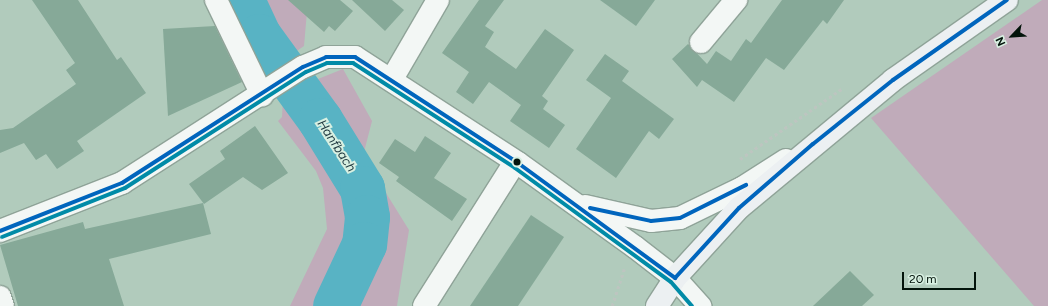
<!DOCTYPE html>
<style>
body{margin:0}
#map{position:relative;width:1048px;height:306px;overflow:hidden;background:#b1cbbc;font-family:Figtree,sans-serif}
div>[style]{position:absolute}
.green>*{inset:0;background:#c0abba}
.river>*{height:45px;margin:-22.5px;padding:0 22.5px;transform-origin:22.5px;border-radius:22.5px;background:#58b3c4}
.building>*{inset:0;background:#86a998}
.path>*{height:2.5px;margin-top:-1.25px;transform-origin:0;background:repeating-linear-gradient(90deg,#bdc5c0 0 3px,transparent 0 6px)}
.roads{filter:drop-shadow(1px 0 #8fa398) drop-shadow(-1px 0 #8fa398) drop-shadow(0 1px #8fa398) drop-shadow(0 -1px #8fa398)}
.minor>*{height:22px;margin:-11px;padding:0 11px;transform-origin:11px;border-radius:11px;background:#f3f7f5}
.secondary>*{height:22px;margin:-11px;padding:0 11px;transform-origin:11px;border-radius:11px;background:#ecf0f2}
.bus-1>*{height:4px;margin:-2px;padding:0 2px;transform-origin:2px;border-radius:2px;background:#0065bd}
.bus-2>*{height:4px;margin:-2px;padding:0 2px;transform-origin:2px;border-radius:2px;background:#018ba7}
.dots>*{width:11px;height:11px;translate:-50% -50%;box-sizing:border-box;border:2px solid #d8f0e2;border-radius:50%}
span{translate:-50% -50%;white-space:nowrap;text-align:center;line-height:1.15;-webkit-text-stroke:4px #d8f0e2;paint-order:stroke}
.water-label{font-size:13px;color:#233c43;font-style:italic}
.north{position:absolute;left:992px;top:16px;width:40px;height:40px;-webkit-text-stroke:3px #d8f0e2;paint-order:stroke;rotate:245deg;font-size:11px;font-weight:700;line-height:16px;text-align:center;color:#03140b}
.north::after{content:'';display:block;margin:auto;width:14px;height:18px;background:#03140b;clip-path:polygon(50% 0,100% 100%,50% 72%,0 100%)}
.scale{position:absolute;left:902px;top:272px;width:74px;height:18px;box-sizing:border-box;border:2px solid #03140b;border-top:0;padding-left:5px;font-size:12px;line-height:14px;white-space:nowrap;color:#03140b;-webkit-text-stroke:3px #d8f0e2;paint-order:stroke}
</style>
<div id="map">
<div class="green">
<i style="clip-path:polygon(231px 0,308px 0,304px 46px,272px 68px)"></i>
<i style="clip-path:polygon(1042px 0,1048px 0,1048px 306px,1034px 306px,871px 118px)"></i>
<i style="clip-path:polygon(343px 69px,372px 121px,363px 156px,409px 230px,397px 306px,290px 306px,327px 229px,323px 188px,316px 171px,278px 121px,282px 117px,283px 98px,303px 85px)"></i>
</div>
<div class="river">
<i style="left:242px;top:0;width:40px;rotate:65deg"></i>
<i style="left:259px;top:36px;width:104px;rotate:54deg"></i>
<i style="left:320px;top:120px;width:80px;rotate:58.3deg"></i>
<i style="left:362px;top:188px;width:29px;rotate:80deg"></i>
<i style="left:367px;top:217px;width:27px;rotate:96deg"></i>
<i style="left:364px;top:244px;width:68px;rotate:115.1deg"></i>
</div>
<div class="building">
<i style="clip-path:polygon(32px 0,78px 0,117px 60px,121px 57px,146px 93px,77px 141px,84px 151px,57px 169px,46px 154px,36px 160px,24px 143px,0 153px,0 130px,13px 128px,76px 84px,66px 70px,75px 63px)"></i>
<i style="clip-path:polygon(288px 0,340px 0,353px 11px,335px 31px,329px 26px,324px 32px)"></i>
<i style="clip-path:polygon(352px 0,392px 0,404px 10px,385px 31px)"></i>
<i style="clip-path:polygon(479px 0,504px 0,485px 26px,494px 32px,485px 47px,516px 69px,545px 29px,574px 50px,542px 96px,548px 101px,543px 109px,565px 125px,549px 148px,510px 121px,521px 105px,489px 82px,473px 104px,456px 92px,469px 72px,442px 53px)"></i>
<i style="clip-path:polygon(600px 0,655px 0,636px 26px)"></i>
<i style="clip-path:polygon(782px 0,844px 0,827px 24px,823px 20px,784px 70px,766px 58px,734px 102px,702px 80px,697px 87px,672px 59px,688px 44px,707px 64px,716px 51px,731px 61px,746px 39px,751px 43px)"></i>
<i style="clip-path:polygon(215px 26px,242px 82px,168px 116px,163px 29px)"></i>
<i style="clip-path:polygon(605px 54px,629px 71px,622px 81px,674px 119px,659px 139px,649px 131px,616px 178px,576px 149px,611px 98px,586px 80px)"></i>
<i style="clip-path:polygon(255px 126px,288px 173px,262px 190px,243px 177px,204px 204px,189px 184px,225px 159px,220px 151px)"></i>
<i style="clip-path:polygon(425px 136px,451px 153px,434px 178px,467px 199px,452px 221px,396px 181px,399px 177px,379px 163px,395px 139px,415px 152px)"></i>
<i style="clip-path:polygon(203px 203px,211px 234px,109px 259px,124px 306px,18px 306px,0 245px,83px 222px,85px 229px)"></i>
<i style="clip-path:polygon(531px 215px,564px 237px,518px 306px,470px 306px)"></i>
<i style="clip-path:polygon(850px 271px,874px 295px,862px 306px,813px 306px)"></i>
</div>
<div class="path">
<i style="left:740px;top:159px;width:125px;rotate:-34.6deg"></i>
<i style="left:612px;top:306px;width:39px;rotate:-72deg"></i>
</div>
<div class="roads">
<div class="minor">
<i style="left:216px;top:0;width:106px;rotate:64.2deg"></i>
<i style="left:701px;top:42px;width:55px;rotate:-50.2deg"></i>
<i style="left:392px;top:79px;width:91px;rotate:-59.8deg"></i>
<i style="left:585px;top:206px;width:68px;rotate:12.8deg"></i>
<i style="left:651px;top:221px;width:29px;rotate:-6deg"></i>
<i style="left:680px;top:218px;width:69px;rotate:-25.8deg"></i>
<i style="left:742px;top:188px;width:52px;rotate:-32.5deg"></i>
<i style="left:0;top:231px;width:131px;rotate:-21.5deg"></i>
<i style="left:122px;top:183px;width:215px;rotate:-32.7deg"></i>
<i style="left:303px;top:67px;width:25px;rotate:-23deg"></i>
<i style="left:326px;top:57px;width:29px"></i>
<i style="left:355px;top:57px;width:194px;rotate:33deg"></i>
<i style="left:518px;top:163px;width:144px;rotate:35.7deg"></i>
<i style="left:635px;top:247px;width:51px;rotate:37.8deg"></i>
<i style="left:675px;top:278px;width:38px;rotate:48deg"></i>
<i style="left:0;top:297px;width:9px;rotate:72deg"></i>
<i style="left:424px;top:306px;width:170px;rotate:-57.7deg"></i>
</div>
<div class="secondary">
<i style="left:657px;top:306px;width:33px;rotate:-57deg"></i>
<i style="left:675px;top:278px;width:95px;rotate:-47.6deg"></i>
<i style="left:739px;top:208px;width:200px;rotate:-39.7deg"></i>
<i style="left:893px;top:80px;width:139px;rotate:-35.1deg"></i>
</div>
</div>
<div class="bus-1">
<i style="left:590px;top:208px;width:62px;rotate:12deg"></i>
<i style="left:651px;top:221px;width:29px;rotate:-6deg"></i>
<i style="left:680px;top:218px;width:74px;rotate:-26.6deg"></i>
<i style="left:0;top:231px;width:131px;rotate:-21.5deg"></i>
<i style="left:122px;top:183px;width:215px;rotate:-32.7deg"></i>
<i style="left:303px;top:67px;width:25px;rotate:-23deg"></i>
<i style="left:326px;top:57px;width:29px"></i>
<i style="left:355px;top:57px;width:194px;rotate:33deg"></i>
<i style="left:518px;top:163px;width:195px;rotate:36.2deg"></i>
<i style="left:675px;top:278px;width:95px;rotate:-47.6deg"></i>
<i style="left:739px;top:208px;width:98px;rotate:-40.9deg"></i>
<i style="left:813px;top:144px;width:102px;rotate:-38.7deg"></i>
<i style="left:893px;top:80px;width:139px;rotate:-35.1deg"></i>
</div>
<div class="bus-2">
<i style="left:2px;top:237px;width:132px;rotate:-21.7deg"></i>
<i style="left:125px;top:188px;width:215px;rotate:-32.7deg"></i>
<i style="left:306px;top:72px;width:23px;rotate:-23deg"></i>
<i style="left:327px;top:63px;width:26px"></i>
<i style="left:353px;top:63px;width:193px;rotate:32.9deg"></i>
<i style="left:515px;top:168px;width:193px;rotate:36.2deg"></i>
<i style="left:671px;top:282px;width:32px;rotate:49deg"></i>
</div>
<div class="dots">
<i style="left:517px;top:162px;background:#03140b"></i>
</div>
<div class="water-label">
<span style="left:336px;top:146px;rotate:57deg">Hanfbach</span>
</div>
<div class="north">N</div>
<div class="scale">20 m</div>
</div>
